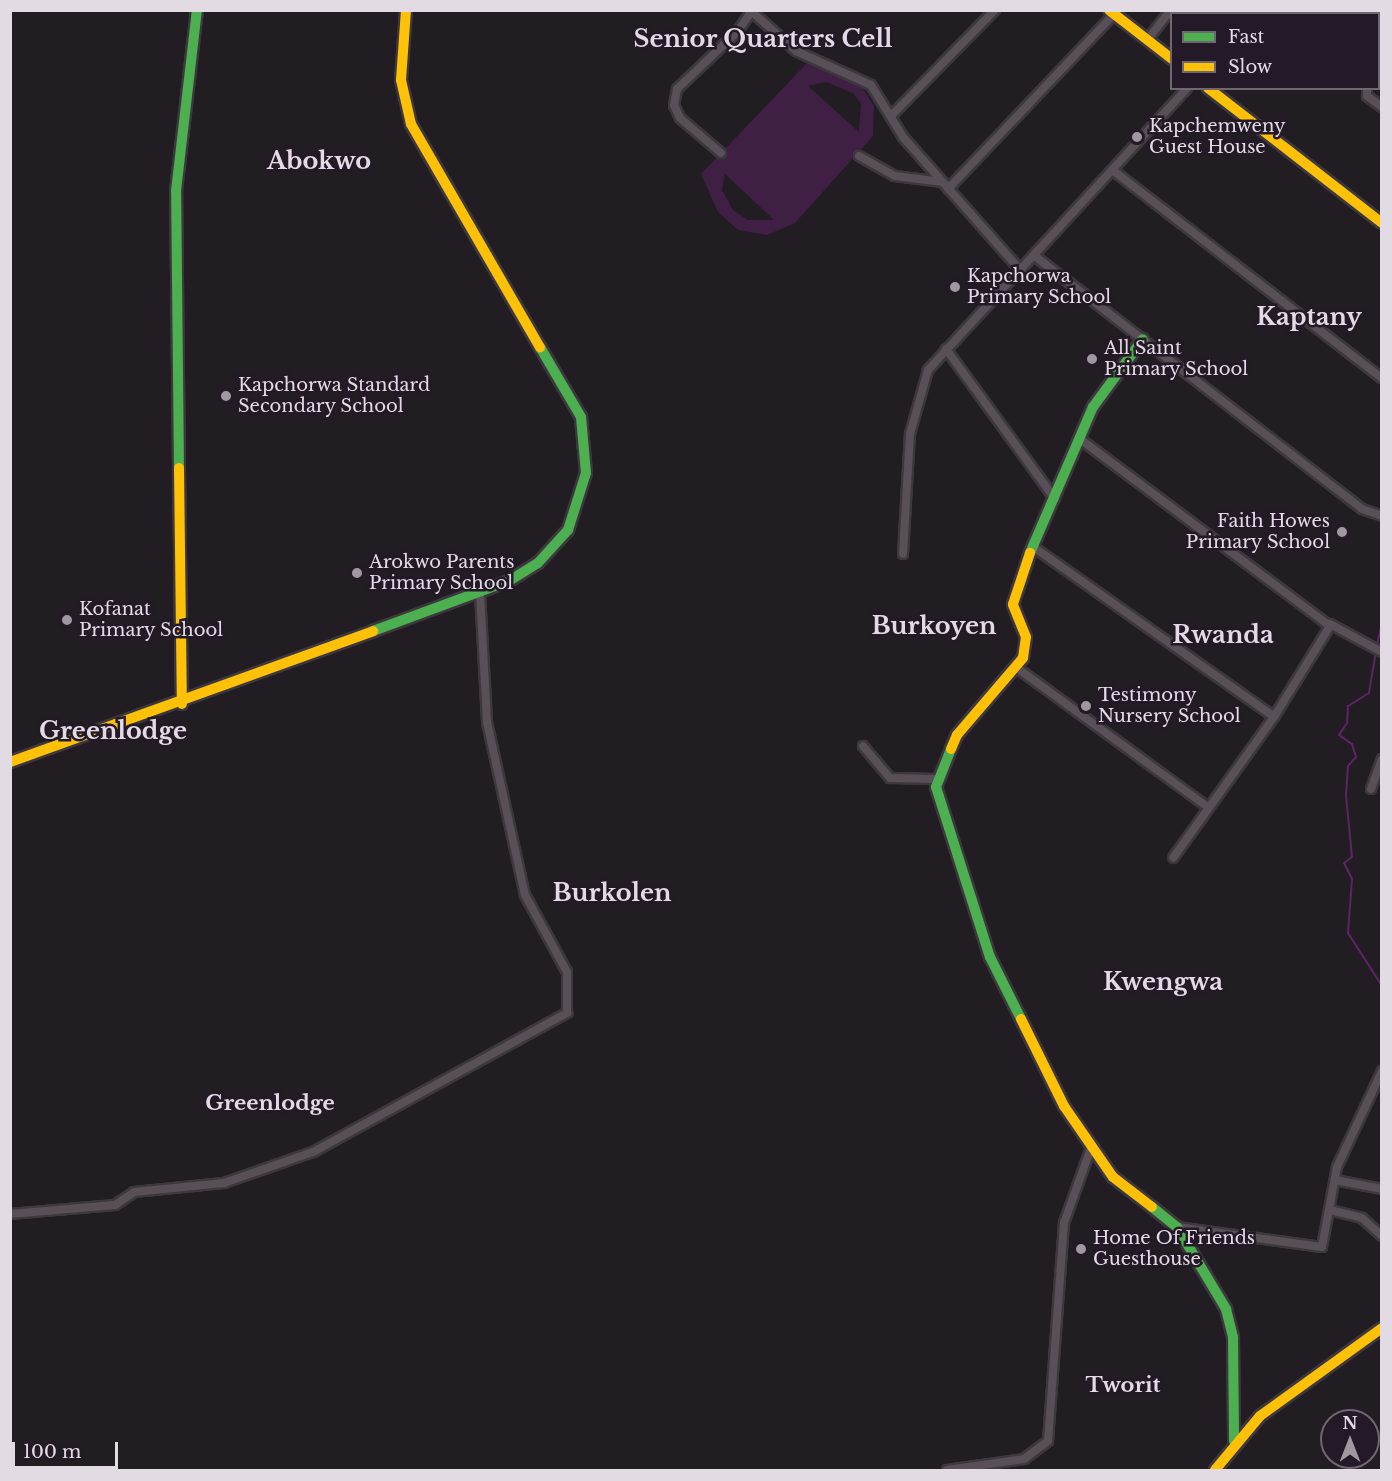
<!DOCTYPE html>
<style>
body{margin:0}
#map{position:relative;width:1392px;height:1481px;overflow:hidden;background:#221c23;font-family:"Libre Baskerville",serif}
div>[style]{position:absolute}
.green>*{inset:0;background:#3f1f43}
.stream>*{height:2px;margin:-1px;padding:0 1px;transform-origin:1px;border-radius:1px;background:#5d2566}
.roads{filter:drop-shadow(2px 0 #3c383d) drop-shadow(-2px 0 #3c383d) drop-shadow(0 2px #3c383d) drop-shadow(0 -2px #3c383d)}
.street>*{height:8px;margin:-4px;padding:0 4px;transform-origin:4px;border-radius:4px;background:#584f59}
.fast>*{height:10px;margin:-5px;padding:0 5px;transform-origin:5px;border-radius:5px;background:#4caf50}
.slow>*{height:10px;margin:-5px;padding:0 5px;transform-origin:5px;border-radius:5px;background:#ffc107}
.dots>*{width:16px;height:16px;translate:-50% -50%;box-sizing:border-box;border:3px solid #241926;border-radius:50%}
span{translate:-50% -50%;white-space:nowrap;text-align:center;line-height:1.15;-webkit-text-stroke:5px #241926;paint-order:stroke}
.poi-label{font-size:18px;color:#e3dbe4}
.left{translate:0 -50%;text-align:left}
.right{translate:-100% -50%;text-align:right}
.quarter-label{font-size:21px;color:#e3dbe4;font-weight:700}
.district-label{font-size:24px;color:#e3dbe4;font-weight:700}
.frame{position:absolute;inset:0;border:12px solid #e3dbe4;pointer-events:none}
.legend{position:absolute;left:1170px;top:12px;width:210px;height:78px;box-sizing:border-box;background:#241926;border:2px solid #706772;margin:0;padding:8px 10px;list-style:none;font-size:18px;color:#e3dbe4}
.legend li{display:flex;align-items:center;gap:12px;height:30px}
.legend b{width:30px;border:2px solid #706772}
.north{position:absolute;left:1320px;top:1409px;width:60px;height:60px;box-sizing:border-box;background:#241926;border:2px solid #706772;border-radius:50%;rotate:0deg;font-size:16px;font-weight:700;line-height:24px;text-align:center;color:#e3dbe4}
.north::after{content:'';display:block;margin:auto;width:21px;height:27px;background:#9f98a0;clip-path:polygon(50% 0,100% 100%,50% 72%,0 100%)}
.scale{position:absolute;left:12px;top:1442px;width:106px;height:27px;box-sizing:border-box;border:3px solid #e3dbe4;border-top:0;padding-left:8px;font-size:18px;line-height:21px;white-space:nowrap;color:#e3dbe4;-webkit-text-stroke:4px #241926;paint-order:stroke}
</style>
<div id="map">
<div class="green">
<i style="clip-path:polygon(evenodd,808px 62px,858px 81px,874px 106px,873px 136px,795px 223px,767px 235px,738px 230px,718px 212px,701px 174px,808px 62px,826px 82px,853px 93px,861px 104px,859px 132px,808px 86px,826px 82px,808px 62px,725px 174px,773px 219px,772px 220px,748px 220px,733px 210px,722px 190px,725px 174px)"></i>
</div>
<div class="stream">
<i style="left:1377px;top:645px;width:23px;rotate:-77deg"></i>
<i style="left:1376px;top:651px;width:43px;rotate:99.5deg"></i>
<i style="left:1369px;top:693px;width:25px;rotate:148deg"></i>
<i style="left:1348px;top:706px;width:17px;rotate:93deg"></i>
<i style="left:1347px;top:723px;width:14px;rotate:124deg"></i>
<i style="left:1339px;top:735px;width:16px;rotate:35deg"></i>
<i style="left:1352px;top:744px;width:14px;rotate:73deg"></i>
<i style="left:1356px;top:757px;width:12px;rotate:132deg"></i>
<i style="left:1348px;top:766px;width:29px;rotate:94deg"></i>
<i style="left:1346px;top:795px;width:62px;rotate:84.5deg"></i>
<i style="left:1352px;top:857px;width:10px;rotate:143deg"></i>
<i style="left:1344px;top:863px;width:18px;rotate:63deg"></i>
<i style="left:1352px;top:879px;width:54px;rotate:94.2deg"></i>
<i style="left:1348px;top:933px;width:63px;rotate:57.3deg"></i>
</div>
<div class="roads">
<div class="street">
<i style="left:750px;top:10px;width:62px;rotate:41.7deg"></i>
<i style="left:796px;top:51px;width:82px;rotate:24.4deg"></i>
<i style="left:871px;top:85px;width:61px;rotate:58.4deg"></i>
<i style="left:903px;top:137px;width:179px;rotate:48.6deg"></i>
<i style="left:1341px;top:10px;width:7px;rotate:34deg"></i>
<i style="left:1378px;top:27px;width:4px;rotate:14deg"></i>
<i style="left:1148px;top:39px;width:37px;rotate:-52deg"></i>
<i style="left:1367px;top:88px;width:8px;rotate:90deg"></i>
<i style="left:1367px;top:96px;width:19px;rotate:36deg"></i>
<i style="left:893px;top:114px;width:146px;rotate:-45.6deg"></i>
<i style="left:721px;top:153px;width:54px;rotate:-139.5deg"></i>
<i style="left:680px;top:118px;width:14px;rotate:-115deg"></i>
<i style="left:674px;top:105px;width:16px;rotate:-79deg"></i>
<i style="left:677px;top:89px;width:83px;rotate:-43.5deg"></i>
<i style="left:737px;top:32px;width:24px;rotate:-55deg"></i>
<i style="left:859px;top:156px;width:41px;rotate:29.1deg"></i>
<i style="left:895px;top:176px;width:48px;rotate:7.1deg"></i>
<i style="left:1115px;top:172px;width:337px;rotate:37.7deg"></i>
<i style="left:948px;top:189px;width:241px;rotate:-46.5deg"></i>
<i style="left:1036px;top:257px;width:412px;rotate:37.7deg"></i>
<i style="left:1362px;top:509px;width:21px;rotate:19deg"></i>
<i style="left:946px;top:349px;width:185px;rotate:54deg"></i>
<i style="left:1080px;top:439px;width:312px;rotate:36.8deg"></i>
<i style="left:1330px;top:626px;width:107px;rotate:121.6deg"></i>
<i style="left:1274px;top:717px;width:173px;rotate:125.6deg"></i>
<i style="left:1032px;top:546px;width:296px;rotate:35.2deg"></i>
<i style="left:903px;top:554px;width:120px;rotate:-86.7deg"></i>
<i style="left:910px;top:434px;width:66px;rotate:-74.3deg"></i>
<i style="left:928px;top:370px;width:383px;rotate:-47.4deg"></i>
<i style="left:1330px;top:624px;width:59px;rotate:28.3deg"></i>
<i style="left:1017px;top:668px;width:234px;rotate:36.1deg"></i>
<i style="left:863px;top:746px;width:42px;rotate:49.8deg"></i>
<i style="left:890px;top:778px;width:46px;rotate:1.2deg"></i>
<i style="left:1371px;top:789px;width:32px;rotate:-70deg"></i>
<i style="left:1335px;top:1180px;width:48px;rotate:10.8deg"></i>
<i style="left:1330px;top:1210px;width:33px;rotate:14deg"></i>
<i style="left:1362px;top:1218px;width:27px;rotate:42deg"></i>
<i style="left:10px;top:1214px;width:105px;rotate:-4.9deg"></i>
<i style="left:115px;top:1205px;width:23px;rotate:-34deg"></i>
<i style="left:134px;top:1192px;width:90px;rotate:-5.7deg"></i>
<i style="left:224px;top:1183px;width:94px;rotate:-19.2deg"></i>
<i style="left:313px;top:1152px;width:290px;rotate:-28.7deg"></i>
<i style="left:567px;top:1013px;width:41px;rotate:-90deg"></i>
<i style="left:567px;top:972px;width:88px;rotate:-118.6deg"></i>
<i style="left:525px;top:895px;width:177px;rotate:-102.4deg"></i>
<i style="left:487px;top:722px;width:130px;rotate:-93.1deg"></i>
<i style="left:1177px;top:1227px;width:146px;rotate:7.9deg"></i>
<i style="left:1322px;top:1247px;width:81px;rotate:-79.4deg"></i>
<i style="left:1337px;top:1167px;width:106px;rotate:-64.9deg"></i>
<i style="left:947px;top:1470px;width:78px;rotate:-8.1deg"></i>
<i style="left:1024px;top:1459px;width:30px;rotate:-37deg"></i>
<i style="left:1048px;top:1441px;width:219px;rotate:-85.8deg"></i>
<i style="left:1064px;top:1223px;width:80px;rotate:-70.2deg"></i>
</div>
<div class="fast">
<i style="left:179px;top:468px;width:277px;rotate:-90.6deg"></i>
<i style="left:176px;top:191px;width:182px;rotate:-83.4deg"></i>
<i style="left:1030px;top:553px;width:159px;rotate:-66.7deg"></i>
<i style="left:1093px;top:407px;width:84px;rotate:-53.7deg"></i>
<i style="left:373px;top:631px;width:145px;rotate:-20.2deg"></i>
<i style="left:509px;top:581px;width:34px;rotate:-32deg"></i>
<i style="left:538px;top:563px;width:45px;rotate:-47.7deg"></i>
<i style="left:568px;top:530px;width:60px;rotate:-72.5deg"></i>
<i style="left:586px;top:473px;width:56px;rotate:-95.1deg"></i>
<i style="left:581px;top:417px;width:81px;rotate:-120.4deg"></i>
<i style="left:951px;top:749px;width:41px;rotate:111.5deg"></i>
<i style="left:936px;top:787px;width:178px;rotate:72.4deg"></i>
<i style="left:990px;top:957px;width:69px;rotate:63.4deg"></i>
<i style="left:1152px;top:1207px;width:32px;rotate:39deg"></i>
<i style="left:1177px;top:1227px;width:96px;rotate:59.1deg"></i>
<i style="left:1226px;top:1309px;width:30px;rotate:76deg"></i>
<i style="left:1233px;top:1338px;width:103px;rotate:89.4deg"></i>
</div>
<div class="slow">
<i style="left:406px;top:10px;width:70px;rotate:94.1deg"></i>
<i style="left:401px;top:80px;width:45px;rotate:77.2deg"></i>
<i style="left:411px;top:124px;width:258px;rotate:60deg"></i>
<i style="left:1109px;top:10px;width:80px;rotate:37.9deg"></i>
<i style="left:1208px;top:88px;width:220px;rotate:37.8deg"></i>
<i style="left:179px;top:468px;width:236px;rotate:89.3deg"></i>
<i style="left:951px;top:749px;width:15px;rotate:-67deg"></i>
<i style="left:957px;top:735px;width:101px;rotate:-49.4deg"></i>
<i style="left:1023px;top:658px;width:21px;rotate:-82deg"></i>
<i style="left:1026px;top:637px;width:35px;rotate:-112deg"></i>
<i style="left:1013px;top:604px;width:54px;rotate:-71.6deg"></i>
<i style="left:10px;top:762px;width:386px;rotate:-19.8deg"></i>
<i style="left:1021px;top:1019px;width:97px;rotate:63.7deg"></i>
<i style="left:1064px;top:1106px;width:86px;rotate:55.4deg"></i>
<i style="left:1113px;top:1177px;width:49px;rotate:37.6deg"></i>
<i style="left:1215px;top:1470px;width:70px;rotate:-50.2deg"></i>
<i style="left:1260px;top:1416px;width:150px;rotate:-35.8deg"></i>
</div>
</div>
<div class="dots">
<i style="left:1137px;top:137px;background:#9f98a0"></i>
<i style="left:955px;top:287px;background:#9f98a0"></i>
<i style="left:1092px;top:359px;background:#9f98a0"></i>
<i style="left:226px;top:396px;background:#9f98a0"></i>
<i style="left:1342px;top:532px;background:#9f98a0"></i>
<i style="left:357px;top:573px;background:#9f98a0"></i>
<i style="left:67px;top:620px;background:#9f98a0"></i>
<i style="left:1086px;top:706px;background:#9f98a0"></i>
<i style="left:1081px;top:1249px;background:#9f98a0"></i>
</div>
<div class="poi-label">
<span class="left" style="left:1149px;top:137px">Kapchemweny<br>Guest House</span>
<span class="left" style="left:967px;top:287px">Kapchorwa<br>Primary School</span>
<span class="left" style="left:1104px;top:359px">All Saint<br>Primary School</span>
<span class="left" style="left:238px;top:396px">Kapchorwa Standard<br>Secondary School</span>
<span class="right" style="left:1330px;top:532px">Faith Howes<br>Primary School</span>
<span class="left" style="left:369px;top:573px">Arokwo Parents<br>Primary School</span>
<span class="left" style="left:79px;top:620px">Kofanat<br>Primary School</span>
<span class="left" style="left:1098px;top:706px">Testimony<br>Nursery School</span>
<span class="left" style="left:1093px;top:1249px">Home Of Friends<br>Guesthouse</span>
</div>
<div class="quarter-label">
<span style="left:270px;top:1103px">Greenlodge</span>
<span style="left:1123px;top:1385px">Tworit</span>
</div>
<div class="district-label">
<span style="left:763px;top:39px">Senior Quarters Cell</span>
<span style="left:319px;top:161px">Abokwo</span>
<span style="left:1309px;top:317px">Kaptany</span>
<span style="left:934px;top:626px">Burkoyen</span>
<span style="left:1223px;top:635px">Rwanda</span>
<span style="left:113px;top:731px">Greenlodge</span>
<span style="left:612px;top:893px">Burkolen</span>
<span style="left:1163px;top:982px">Kwengwa</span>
</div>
<div class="frame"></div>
<ul class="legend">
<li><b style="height:8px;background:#4caf50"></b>Fast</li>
<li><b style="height:8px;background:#ffc107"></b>Slow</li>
</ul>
<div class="north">N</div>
<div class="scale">100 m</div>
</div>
